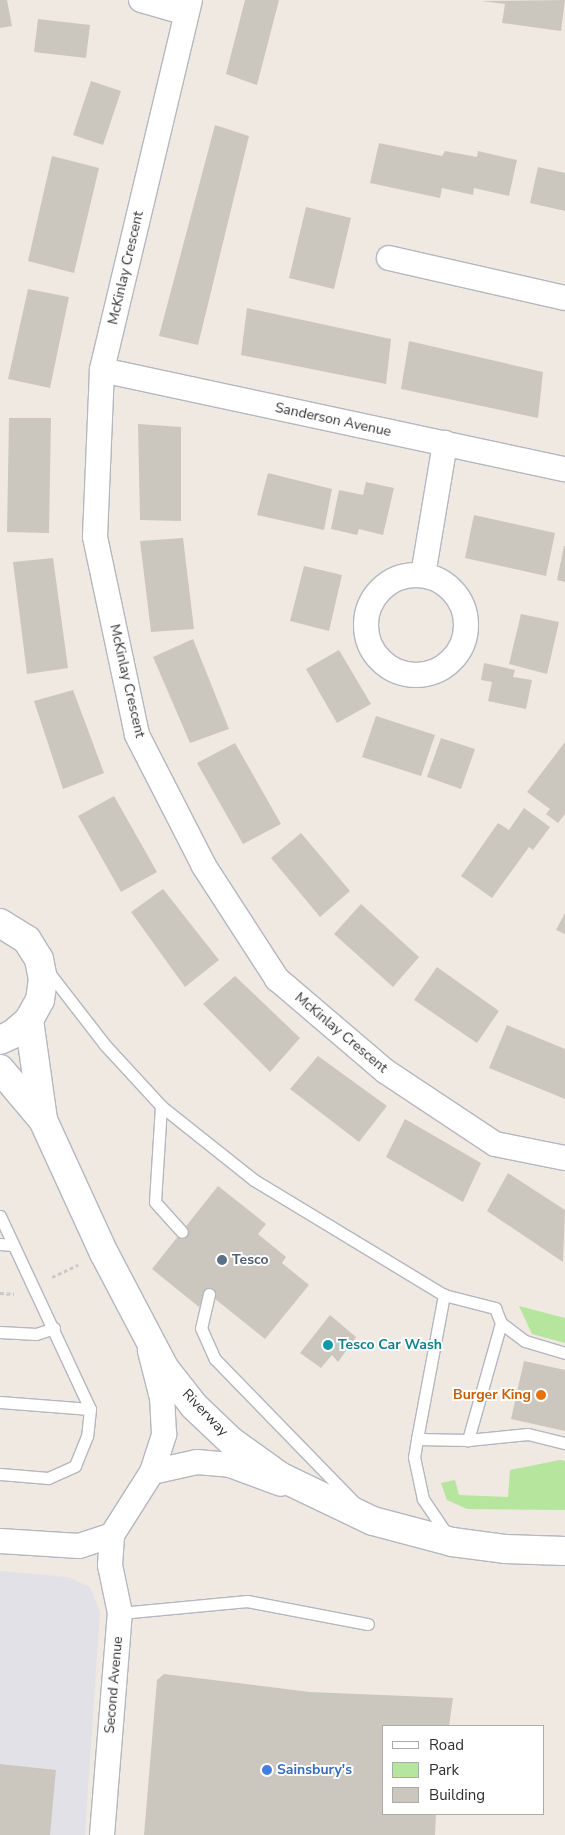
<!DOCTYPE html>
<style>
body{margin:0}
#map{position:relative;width:565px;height:1835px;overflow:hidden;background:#efe9e1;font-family:"Nunito Sans",sans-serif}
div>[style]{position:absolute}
.industrial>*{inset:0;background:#e3e1e8}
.green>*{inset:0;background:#b6e59e}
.building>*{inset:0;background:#cbc7bf}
.path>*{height:3px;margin-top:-1.5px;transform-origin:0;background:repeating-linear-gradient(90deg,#c9c9c9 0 4px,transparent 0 6.5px)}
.roads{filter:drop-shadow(1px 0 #b4b7c1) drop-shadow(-1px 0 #b4b7c1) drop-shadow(0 1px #b4b7c1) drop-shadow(0 -1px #b4b7c1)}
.service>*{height:11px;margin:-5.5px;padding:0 5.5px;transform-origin:5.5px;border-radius:5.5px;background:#fff}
.minor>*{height:24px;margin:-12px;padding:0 12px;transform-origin:12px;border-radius:12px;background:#fff}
.minor>.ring{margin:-12px;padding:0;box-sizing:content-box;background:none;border:24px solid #fff;border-radius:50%}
.tertiary>*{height:28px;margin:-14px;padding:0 14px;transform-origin:14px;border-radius:14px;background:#fff}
.dots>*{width:14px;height:14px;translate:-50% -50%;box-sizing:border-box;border:2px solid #fff;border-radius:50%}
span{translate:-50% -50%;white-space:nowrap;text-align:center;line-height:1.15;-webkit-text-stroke:4px #fff;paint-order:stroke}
.street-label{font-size:14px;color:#2e2e2e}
.service-label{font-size:14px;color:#4e5e75;font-weight:700}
.left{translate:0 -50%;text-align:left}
.culture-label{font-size:14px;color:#0d838f;font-weight:700}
.food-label{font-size:14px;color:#c56008;font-weight:700}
.right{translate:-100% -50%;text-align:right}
.shop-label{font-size:14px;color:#366cbe;font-weight:700}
.legend{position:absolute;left:382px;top:1725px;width:162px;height:90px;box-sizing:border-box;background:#fff;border:1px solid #ababab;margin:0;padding:6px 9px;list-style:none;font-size:15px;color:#2e2e2e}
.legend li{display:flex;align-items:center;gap:10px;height:25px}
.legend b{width:25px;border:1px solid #ababab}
</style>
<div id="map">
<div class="industrial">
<i style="clip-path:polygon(0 1571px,68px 1577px,90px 1587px,100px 1612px,85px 1835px,0 1835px)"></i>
</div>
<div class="green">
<i style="clip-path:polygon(519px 1306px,565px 1318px,565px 1343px,532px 1334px)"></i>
<i style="clip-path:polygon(560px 1460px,565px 1461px,565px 1510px,467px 1509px,447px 1500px,441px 1483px,455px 1480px,459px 1495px,508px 1497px,510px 1470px)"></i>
</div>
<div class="building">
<i style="clip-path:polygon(0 0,7px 0,12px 26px,0 28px)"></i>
<i style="clip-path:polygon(245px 0,279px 0,257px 85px,226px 74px)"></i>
<i style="clip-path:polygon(565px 0,561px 31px,502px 23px,505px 4px,481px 1px)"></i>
<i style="clip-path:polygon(38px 19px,90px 25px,86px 58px,34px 52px)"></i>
<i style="clip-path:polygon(91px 81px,121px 91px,103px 145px,73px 135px)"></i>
<i style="clip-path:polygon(215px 125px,249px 136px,198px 345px,159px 336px)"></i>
<i style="clip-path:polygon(379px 143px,442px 156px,445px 151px,477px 157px,478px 151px,517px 160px,509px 196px,474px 188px,473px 195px,442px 188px,440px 198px,370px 183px)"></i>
<i style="clip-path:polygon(52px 156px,99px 168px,74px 273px,28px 261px)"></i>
<i style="clip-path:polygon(538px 167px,565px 173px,565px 211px,530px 203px)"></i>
<i style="clip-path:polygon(306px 207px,351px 218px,334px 289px,289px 278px)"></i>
<i style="clip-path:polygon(28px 289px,69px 297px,50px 388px,8px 379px)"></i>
<i style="clip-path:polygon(247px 308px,391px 339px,386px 384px,241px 355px)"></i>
<i style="clip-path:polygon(409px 341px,543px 372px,538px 418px,401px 389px)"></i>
<i style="clip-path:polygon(9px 418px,51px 418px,49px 533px,7px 532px)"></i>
<i style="clip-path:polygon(138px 424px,181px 427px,181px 521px,140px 520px)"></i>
<i style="clip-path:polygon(268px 473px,332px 489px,324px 530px,257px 515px)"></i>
<i style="clip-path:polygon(366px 482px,394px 488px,383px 535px,359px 529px,357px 535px,331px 529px,339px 490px,363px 495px)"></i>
<i style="clip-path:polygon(474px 515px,555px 533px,546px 576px,465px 558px)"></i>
<i style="clip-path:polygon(183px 538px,194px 629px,151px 632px,140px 541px)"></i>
<i style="clip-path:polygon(564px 546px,565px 546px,565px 582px,557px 580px)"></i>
<i style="clip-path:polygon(53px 558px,68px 668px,27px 674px,13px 562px)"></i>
<i style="clip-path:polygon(304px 566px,342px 575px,329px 631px,290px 621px)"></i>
<i style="clip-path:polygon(521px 614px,559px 622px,547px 674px,509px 664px)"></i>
<i style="clip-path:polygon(193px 639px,229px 729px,190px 743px,153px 657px)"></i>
<i style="clip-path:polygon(339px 650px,371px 704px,337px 723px,306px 669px)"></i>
<i style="clip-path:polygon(484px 663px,515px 670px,513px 677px,532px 680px,526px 709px,488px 701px,492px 682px,481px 680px)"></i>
<i style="clip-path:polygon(73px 690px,104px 773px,63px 789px,34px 701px)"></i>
<i style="clip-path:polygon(376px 716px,435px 735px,421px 776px,362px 757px)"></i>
<i style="clip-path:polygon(441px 738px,475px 749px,461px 789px,427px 777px)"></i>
<i style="clip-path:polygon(565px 742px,565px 814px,558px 823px,546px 814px,550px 809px,527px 792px)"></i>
<i style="clip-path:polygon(235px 743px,281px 824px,243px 844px,197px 763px)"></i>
<i style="clip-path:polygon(114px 796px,157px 872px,121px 892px,78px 816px)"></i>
<i style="clip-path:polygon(524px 808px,550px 827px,533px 850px,529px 847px,492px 898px,461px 876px,498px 823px,509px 830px)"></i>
<i style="clip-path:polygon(301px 833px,350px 891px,320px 917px,271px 858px)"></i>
<i style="clip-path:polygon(163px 889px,219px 960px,185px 987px,131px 912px)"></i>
<i style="clip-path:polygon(361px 904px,419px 957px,393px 987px,334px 934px)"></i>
<i style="clip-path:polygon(565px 913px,565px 934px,556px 930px)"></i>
<i style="clip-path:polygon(437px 967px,499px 1011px,477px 1043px,414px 1000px)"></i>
<i style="clip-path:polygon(235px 976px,300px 1038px,270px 1072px,203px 1004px)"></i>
<i style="clip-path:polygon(507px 1025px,565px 1049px,565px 1099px,489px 1068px)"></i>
<i style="clip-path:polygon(318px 1056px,387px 1106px,359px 1142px,290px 1089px)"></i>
<i style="clip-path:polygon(405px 1119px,481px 1163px,463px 1202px,386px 1157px)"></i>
<i style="clip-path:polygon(508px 1173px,565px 1210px,563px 1262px,487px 1211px)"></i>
<i style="clip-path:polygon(218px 1186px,266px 1224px,258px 1234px,286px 1257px,282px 1263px,309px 1285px,265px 1339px,209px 1294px,199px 1307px,152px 1269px)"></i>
<i style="clip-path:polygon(330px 1315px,356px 1337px,338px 1362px,332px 1355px,321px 1368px,300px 1353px)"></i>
<i style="clip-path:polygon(524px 1361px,565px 1370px,565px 1431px,511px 1419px)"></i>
<i style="clip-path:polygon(164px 1674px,310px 1692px,453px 1698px,449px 1726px,384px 1726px,384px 1814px,436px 1814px,435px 1835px,144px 1835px,157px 1680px)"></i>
<i style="clip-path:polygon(0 1764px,56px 1770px,50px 1835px,0 1835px)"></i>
</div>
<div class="path">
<i style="left:52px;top:1277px;width:29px;rotate:-25deg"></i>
<i style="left:0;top:1293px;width:14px;rotate:4deg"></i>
</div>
<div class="roads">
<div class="service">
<i style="left:47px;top:970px;width:95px;rotate:52.3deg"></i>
<i style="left:105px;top:1045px;width:83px;rotate:47.4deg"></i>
<i style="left:161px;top:1106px;width:119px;rotate:38.5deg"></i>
<i style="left:254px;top:1180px;width:222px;rotate:31.2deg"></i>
<i style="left:444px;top:1295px;width:53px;rotate:14.3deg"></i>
<i style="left:495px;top:1308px;width:16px;rotate:68deg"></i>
<i style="left:501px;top:1323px;width:122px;rotate:105.8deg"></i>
<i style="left:468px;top:1440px;width:51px;rotate:-178.9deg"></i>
<i style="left:417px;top:1439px;width:147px;rotate:-79.4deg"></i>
<i style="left:161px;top:1106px;width:96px;rotate:93.6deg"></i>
<i style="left:155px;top:1202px;width:40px;rotate:48deg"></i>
<i style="left:0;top:1216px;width:213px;rotate:65deg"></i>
<i style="left:90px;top:1409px;width:27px;rotate:96deg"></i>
<i style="left:87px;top:1436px;width:32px;rotate:112deg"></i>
<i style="left:75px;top:1466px;width:30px;rotate:156deg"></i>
<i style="left:48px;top:1478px;width:48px;rotate:-175.2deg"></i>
<i style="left:0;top:1244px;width:13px;rotate:4deg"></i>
<i style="left:209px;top:1294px;width:35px;rotate:103deg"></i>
<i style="left:201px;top:1328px;width:34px;rotate:66deg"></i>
<i style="left:215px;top:1359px;width:202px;rotate:45.8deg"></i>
<i style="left:501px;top:1323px;width:30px;rotate:37deg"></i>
<i style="left:525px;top:1341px;width:42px;rotate:16.7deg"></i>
<i style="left:0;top:1332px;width:36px;rotate:3deg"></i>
<i style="left:36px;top:1334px;width:19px;rotate:-18deg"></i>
<i style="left:0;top:1402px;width:90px;rotate:4.4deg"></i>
<i style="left:417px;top:1439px;width:18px;rotate:99deg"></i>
<i style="left:414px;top:1457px;width:43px;rotate:77.9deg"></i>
<i style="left:423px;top:1499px;width:45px;rotate:56deg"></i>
<i style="left:468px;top:1440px;width:60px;rotate:-5.7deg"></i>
<i style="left:528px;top:1434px;width:38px;rotate:14deg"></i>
<i style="left:120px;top:1613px;width:128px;rotate:-5.4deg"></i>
<i style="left:247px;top:1601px;width:123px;rotate:10.8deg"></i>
</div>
<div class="minor">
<i style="left:141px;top:0;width:47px;rotate:16.1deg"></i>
<i style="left:190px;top:0;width:380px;rotate:103.4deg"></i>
<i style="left:102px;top:370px;width:167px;rotate:92.4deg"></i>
<i style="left:95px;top:537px;width:202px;rotate:78deg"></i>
<i style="left:137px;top:735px;width:147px;rotate:62.9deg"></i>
<i style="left:204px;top:866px;width:135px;rotate:57.1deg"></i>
<i style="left:277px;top:979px;width:142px;rotate:40.4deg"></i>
<i style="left:385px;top:1071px;width:132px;rotate:33.6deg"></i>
<i style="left:495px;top:1144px;width:71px;rotate:11.3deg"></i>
<i style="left:389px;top:258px;width:180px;rotate:12.8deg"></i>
<i style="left:102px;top:370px;width:473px;rotate:12.1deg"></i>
<i style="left:423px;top:575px;width:134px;rotate:-80.5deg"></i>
<i class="ring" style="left:366px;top:575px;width:76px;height:76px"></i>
<i style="left:152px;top:1472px;width:46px;rotate:-12.5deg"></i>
<i style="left:197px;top:1462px;width:33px;rotate:5deg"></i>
<i style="left:230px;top:1465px;width:54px;rotate:20.4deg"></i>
<i style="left:0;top:1541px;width:79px;rotate:3.6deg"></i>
<i style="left:79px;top:1546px;width:35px;rotate:-18deg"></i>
<i style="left:112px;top:1535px;width:75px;rotate:-57.6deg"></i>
<i style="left:152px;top:1472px;width:40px;rotate:-72deg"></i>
<i style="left:164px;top:1434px;width:36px;rotate:-93deg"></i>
<i style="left:162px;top:1398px;width:49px;rotate:-104.3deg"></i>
<i style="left:102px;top:1835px;width:223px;rotate:-85.4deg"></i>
<i style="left:120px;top:1613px;width:49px;rotate:-101.8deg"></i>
<i style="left:110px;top:1565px;width:30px;rotate:-86deg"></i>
</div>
<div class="tertiary">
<i style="left:0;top:923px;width:32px;rotate:32deg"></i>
<i style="left:27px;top:940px;width:22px;rotate:58deg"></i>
<i style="left:39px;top:959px;width:20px;rotate:79deg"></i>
<i style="left:43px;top:979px;width:21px;rotate:98deg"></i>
<i style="left:40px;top:1000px;width:23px;rotate:119deg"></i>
<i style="left:29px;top:1020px;width:21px;rotate:139deg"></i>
<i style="left:13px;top:1034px;width:14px;rotate:155deg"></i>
<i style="left:29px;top:1020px;width:101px;rotate:82deg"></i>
<i style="left:0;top:1069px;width:67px;rotate:49.9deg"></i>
<i style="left:43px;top:1120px;width:146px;rotate:65.4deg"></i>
<i style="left:104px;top:1253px;width:131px;rotate:62.3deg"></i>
<i style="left:165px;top:1369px;width:47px;rotate:51.9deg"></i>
<i style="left:194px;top:1406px;width:52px;rotate:43.5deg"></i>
<i style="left:232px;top:1442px;width:60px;rotate:35.5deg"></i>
<i style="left:281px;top:1477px;width:102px;rotate:25.6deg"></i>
<i style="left:373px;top:1521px;width:82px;rotate:14.9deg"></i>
<i style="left:452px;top:1542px;width:53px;rotate:7.5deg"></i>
<i style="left:505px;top:1549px;width:60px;rotate:1.9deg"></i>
</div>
</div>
<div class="dots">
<i style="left:222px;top:1260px;background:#5c6f8a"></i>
<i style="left:328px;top:1345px;background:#0f9aa8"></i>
<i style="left:541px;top:1395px;background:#e8710a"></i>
<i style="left:267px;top:1770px;background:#3f7fe0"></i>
</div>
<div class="street-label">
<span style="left:126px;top:268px;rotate:-77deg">McKinlay Crescent</span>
<span style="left:333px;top:420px;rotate:12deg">Sanderson Avenue</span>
<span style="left:127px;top:681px;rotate:77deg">McKinlay Crescent</span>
<span style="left:341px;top:1033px;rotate:40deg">McKinlay Crescent</span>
<span style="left:205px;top:1413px;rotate:46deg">Riverway</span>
<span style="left:114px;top:1685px;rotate:-85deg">Second Avenue</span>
</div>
<div class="service-label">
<span class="left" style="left:232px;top:1260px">Tesco</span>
</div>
<div class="culture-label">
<span class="left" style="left:338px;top:1345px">Tesco Car Wash</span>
</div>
<div class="food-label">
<span class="right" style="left:531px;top:1395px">Burger King</span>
</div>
<div class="shop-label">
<span class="left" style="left:277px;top:1770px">Sainsbury's</span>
</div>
<ul class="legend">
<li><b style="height:6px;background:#fff"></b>Road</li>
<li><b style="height:14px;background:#b6e59e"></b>Park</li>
<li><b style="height:14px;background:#cbc7bf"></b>Building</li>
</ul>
</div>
